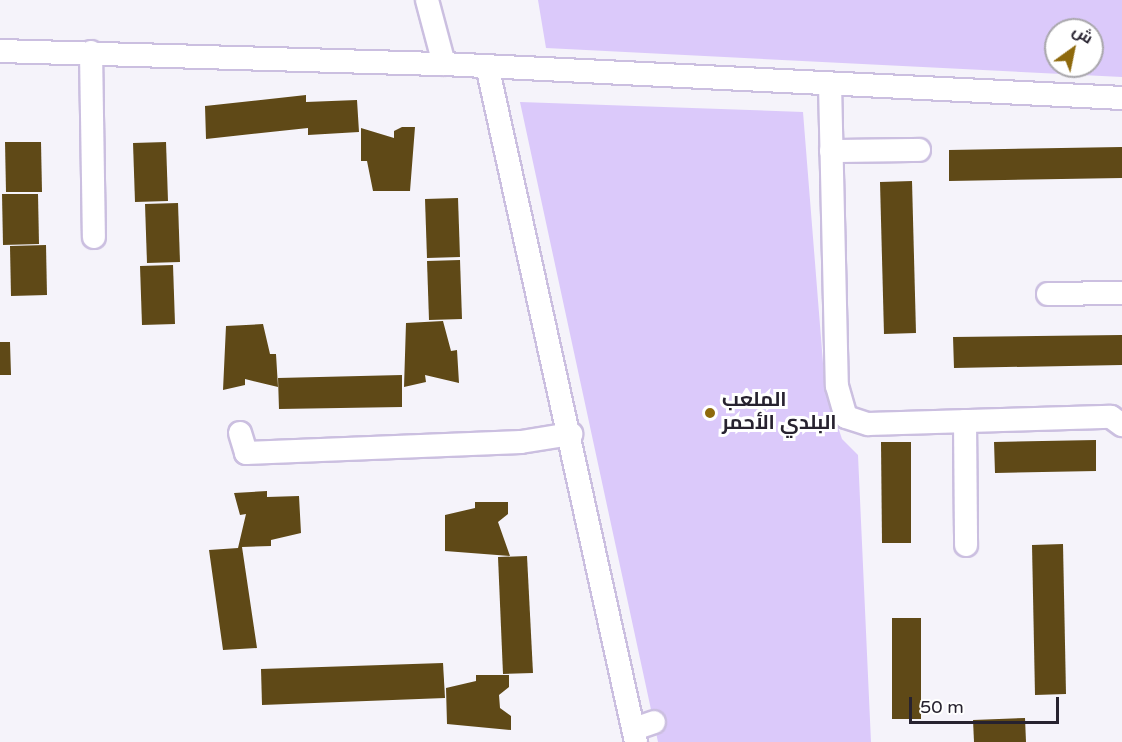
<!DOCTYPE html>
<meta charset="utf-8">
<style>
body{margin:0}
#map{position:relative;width:1122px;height:742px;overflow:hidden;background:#f5f3fa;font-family:"Varela Round",Cairo,sans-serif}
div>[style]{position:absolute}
.green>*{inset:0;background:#dbc9fa}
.building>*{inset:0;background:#5f4917}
.roads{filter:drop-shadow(2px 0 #cbbfe0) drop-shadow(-2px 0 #cbbfe0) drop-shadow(0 2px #cbbfe0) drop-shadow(0 -2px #cbbfe0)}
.minor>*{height:22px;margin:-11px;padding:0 11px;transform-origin:11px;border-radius:11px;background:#fff}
.dots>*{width:16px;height:16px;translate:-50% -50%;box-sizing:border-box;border:3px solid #fff;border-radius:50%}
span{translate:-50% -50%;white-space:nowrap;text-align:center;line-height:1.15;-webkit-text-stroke:6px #fff;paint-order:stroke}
.poi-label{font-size:20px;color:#27222f;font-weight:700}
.left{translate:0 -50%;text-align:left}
.north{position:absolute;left:1044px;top:18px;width:60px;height:60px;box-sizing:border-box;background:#fff;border:2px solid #a9a7ac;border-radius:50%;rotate:33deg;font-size:16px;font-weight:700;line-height:24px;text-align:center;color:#27222f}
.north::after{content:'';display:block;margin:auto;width:21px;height:27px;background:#8e690c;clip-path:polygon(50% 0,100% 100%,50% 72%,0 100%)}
.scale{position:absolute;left:909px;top:697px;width:150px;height:27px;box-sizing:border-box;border:3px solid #27222f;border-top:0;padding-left:8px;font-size:18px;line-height:21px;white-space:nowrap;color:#27222f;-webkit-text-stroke:4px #fff;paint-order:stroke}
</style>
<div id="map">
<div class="green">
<i style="clip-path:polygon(evenodd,538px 0,1122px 0,1122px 77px,546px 48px,538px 0,1056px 30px,1092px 30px,1092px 66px,1056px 66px,1056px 30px)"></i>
<i style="clip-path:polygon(520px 102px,803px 112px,825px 388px,842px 439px,858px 455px,871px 742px,658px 742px)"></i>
</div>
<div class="building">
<i style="clip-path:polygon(306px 95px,306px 102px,357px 100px,359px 132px,308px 135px,308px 128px,206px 139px,205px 106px)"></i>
<i style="clip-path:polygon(402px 127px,415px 127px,410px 191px,373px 191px,367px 161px,361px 161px,361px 128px,394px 138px,394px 131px)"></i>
<i style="clip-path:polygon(5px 142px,41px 142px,42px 192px,6px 192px)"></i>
<i style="clip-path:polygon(166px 142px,168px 201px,135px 202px,133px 143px)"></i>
<i style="clip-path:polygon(1122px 147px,1122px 178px,949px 181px,949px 150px)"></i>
<i style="clip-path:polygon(912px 181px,916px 333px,884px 334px,880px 182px)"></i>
<i style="clip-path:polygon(2px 194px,38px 194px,39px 244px,3px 245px)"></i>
<i style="clip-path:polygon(458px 198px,460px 257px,427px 258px,425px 199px)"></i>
<i style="clip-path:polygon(178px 203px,180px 262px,147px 263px,145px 204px)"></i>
<i style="clip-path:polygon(46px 245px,47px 295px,11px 296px,10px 246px)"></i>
<i style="clip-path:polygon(460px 260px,462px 319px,429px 320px,427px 261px)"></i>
<i style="clip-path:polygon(173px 265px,175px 324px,142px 325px,140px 266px)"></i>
<i style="clip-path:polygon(443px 321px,451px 351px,457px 350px,459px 383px,425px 375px,426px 382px,404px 387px,406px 323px)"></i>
<i style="clip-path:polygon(263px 324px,270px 354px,276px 354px,278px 387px,245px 379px,245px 385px,223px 390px,226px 326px)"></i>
<i style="clip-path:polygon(1122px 335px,1122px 365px,954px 368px,953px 337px)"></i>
<i style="clip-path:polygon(0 342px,10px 342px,11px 375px,0 375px)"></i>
<i style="clip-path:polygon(402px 375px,402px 407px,279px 409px,278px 378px)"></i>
<i style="clip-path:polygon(1096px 440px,1096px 471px,995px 473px,994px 442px)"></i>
<i style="clip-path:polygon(881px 442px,911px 442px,911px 543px,882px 543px)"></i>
<i style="clip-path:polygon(267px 491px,267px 497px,299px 496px,301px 533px,271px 540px,271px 546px,242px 547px,257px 648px,223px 650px,209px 550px,238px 548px,246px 514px,240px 515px,234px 493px)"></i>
<i style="clip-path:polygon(475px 502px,508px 502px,508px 514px,498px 522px,510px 556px,445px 551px,445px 515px,475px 508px)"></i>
<i style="clip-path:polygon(1063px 544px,1066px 694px,1035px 695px,1032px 545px)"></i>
<i style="clip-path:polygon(527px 556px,533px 673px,503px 674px,498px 557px)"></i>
<i style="clip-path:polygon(892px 618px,921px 618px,921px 719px,892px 719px)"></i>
<i style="clip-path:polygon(443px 663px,445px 698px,262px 705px,261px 669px)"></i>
<i style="clip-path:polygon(476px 675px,509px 675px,509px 687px,499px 695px,500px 708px,511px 716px,511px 730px,447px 724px,446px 688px,476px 681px)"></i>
<i style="clip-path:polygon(1025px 718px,1026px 742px,974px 742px,973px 720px)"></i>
</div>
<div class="roads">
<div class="minor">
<i style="left:427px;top:0;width:66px;rotate:75.1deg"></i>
<i style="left:0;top:51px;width:444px;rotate:1.7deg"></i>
<i style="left:444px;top:64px;width:679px;rotate:2.87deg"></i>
<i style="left:91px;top:52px;width:185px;rotate:89.1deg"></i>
<i style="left:488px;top:70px;width:688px;rotate:77.58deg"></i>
<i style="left:830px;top:84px;width:302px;rotate:88.7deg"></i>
<i style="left:837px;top:386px;width:32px;rotate:74deg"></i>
<i style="left:846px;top:417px;width:23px;rotate:18deg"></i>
<i style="left:868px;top:424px;width:243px;rotate:-1.7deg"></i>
<i style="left:1111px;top:417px;width:14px;rotate:36deg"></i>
<i style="left:831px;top:151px;width:88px;rotate:-0.7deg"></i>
<i style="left:1048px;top:294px;width:74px;rotate:-0.8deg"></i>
<i style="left:965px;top:421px;width:124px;rotate:89.5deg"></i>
<i style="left:240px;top:433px;width:21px;rotate:73deg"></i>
<i style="left:246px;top:453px;width:275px;rotate:-2.3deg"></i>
<i style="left:521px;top:442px;width:51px;rotate:-9.1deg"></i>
<i style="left:634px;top:729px;width:21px;rotate:-19deg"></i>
</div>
</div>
<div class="dots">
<i style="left:710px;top:413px;background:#8e690c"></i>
</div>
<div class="poi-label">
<span class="left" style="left:722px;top:412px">الملعب<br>البلدي الأحمر</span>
</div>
<div class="north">ش</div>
<div class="scale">50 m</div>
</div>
